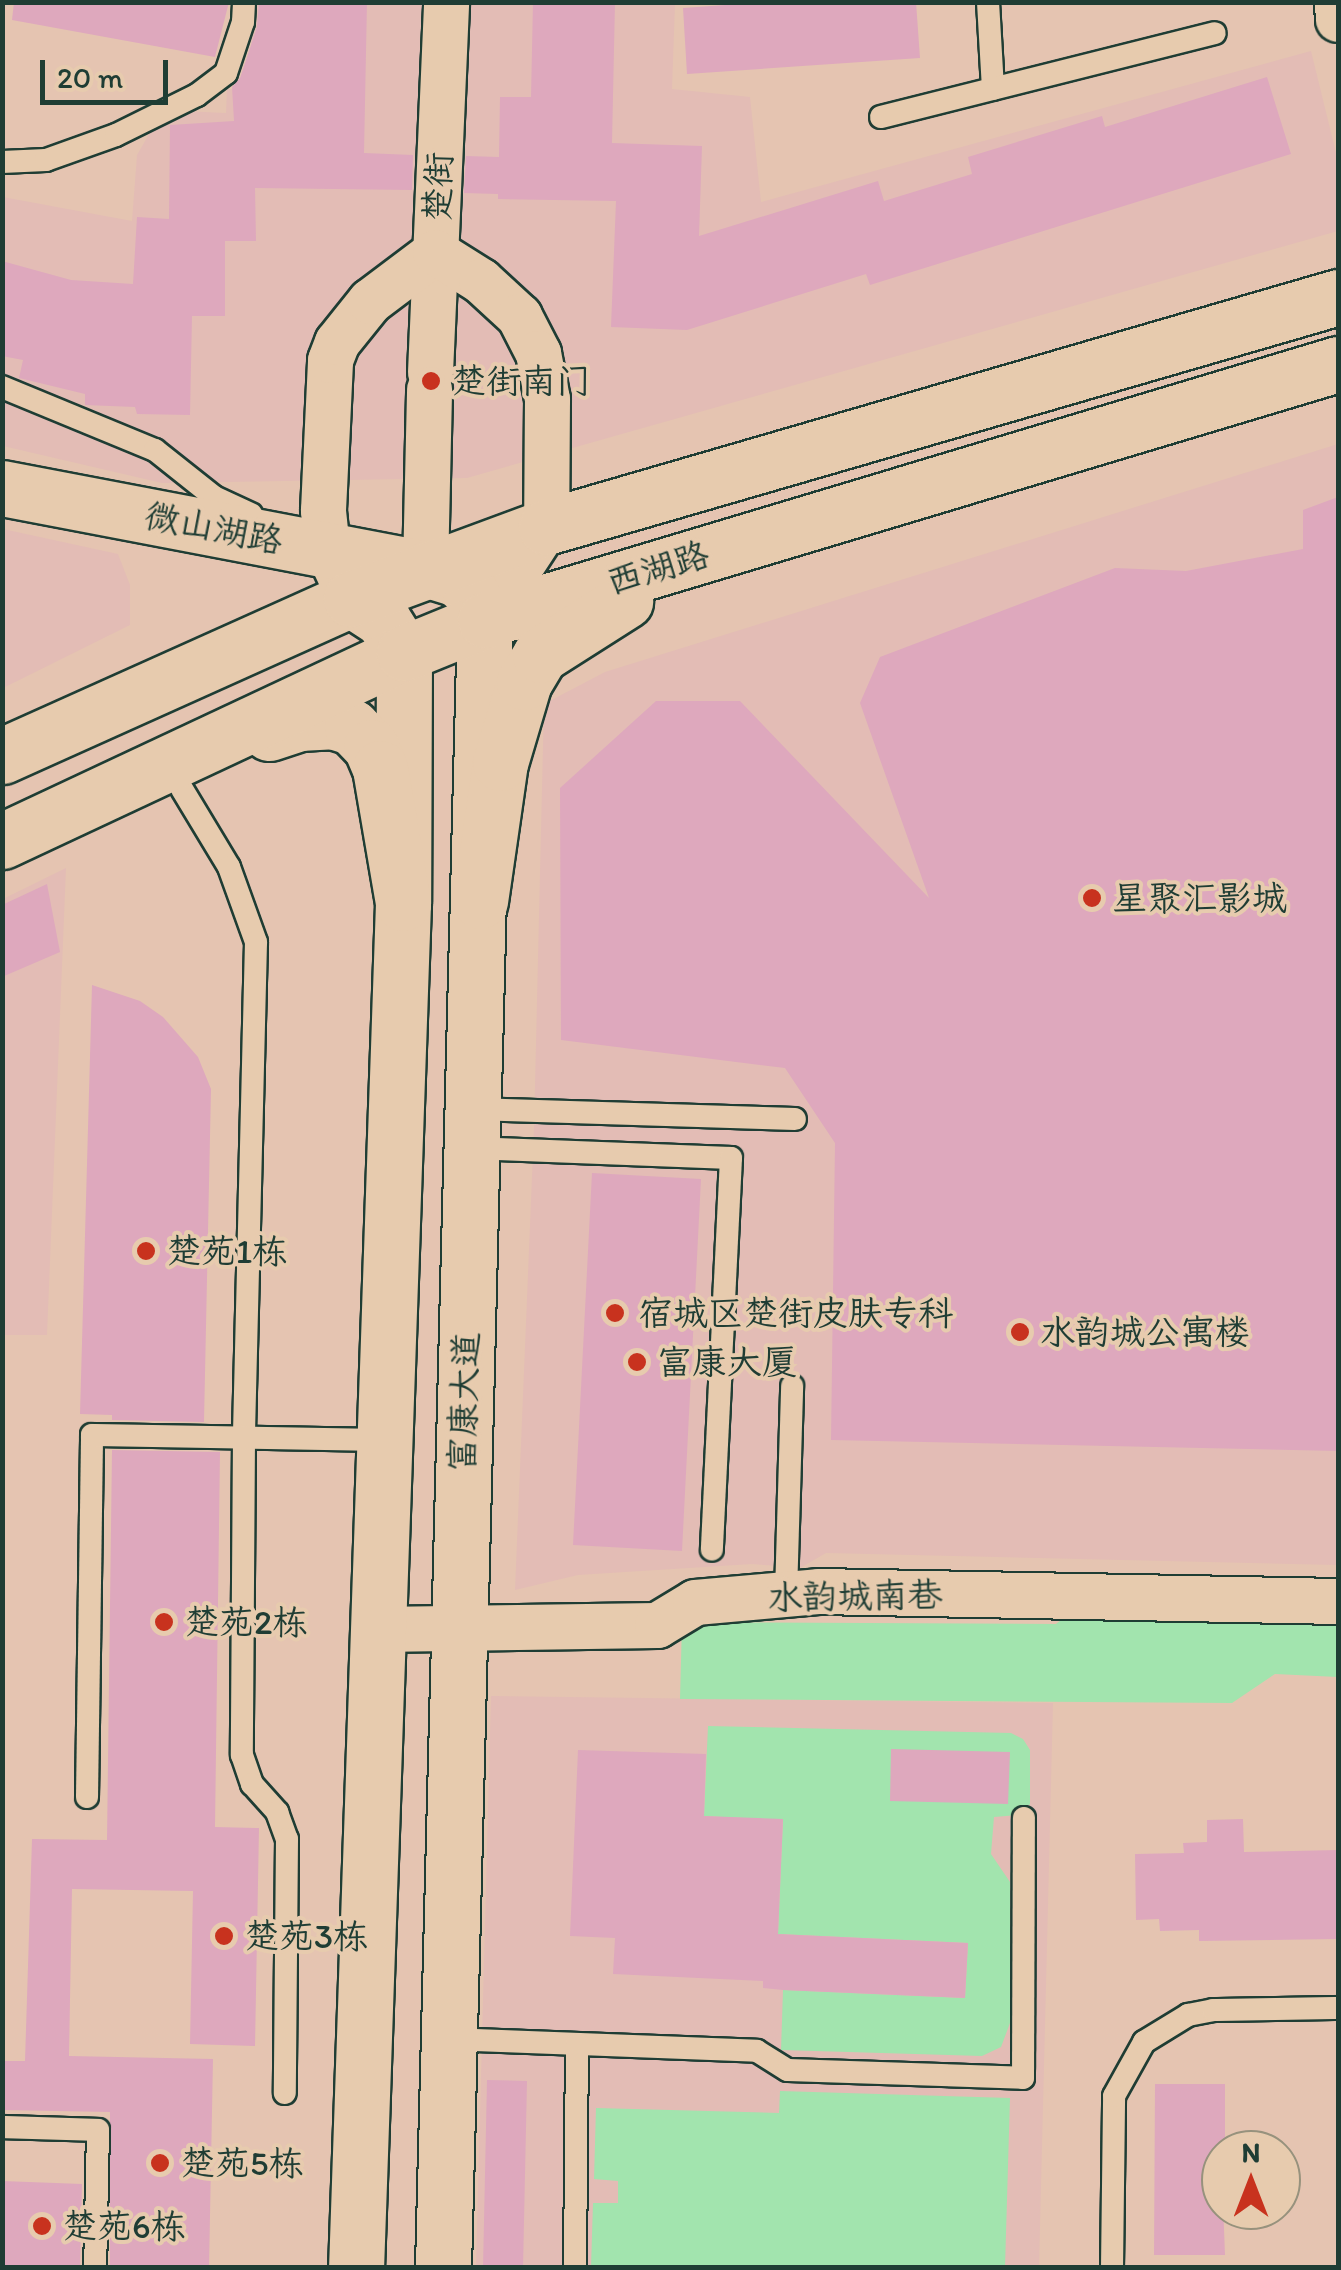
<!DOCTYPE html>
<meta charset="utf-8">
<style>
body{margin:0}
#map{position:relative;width:1341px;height:2270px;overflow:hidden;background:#e5c4b1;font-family:Itim,"LXGW WenKai TC",sans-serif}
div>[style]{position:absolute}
.built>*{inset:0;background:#e3bcb5}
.green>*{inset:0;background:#a2e4ae}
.building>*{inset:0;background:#dea8bd}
.roads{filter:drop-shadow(2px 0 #1f3d34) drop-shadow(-2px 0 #1f3d34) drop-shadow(0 2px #1f3d34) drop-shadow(0 -2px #1f3d34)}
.lane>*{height:22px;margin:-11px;padding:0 11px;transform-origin:11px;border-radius:11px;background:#e7cbae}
.street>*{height:45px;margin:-22.5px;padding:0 22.5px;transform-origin:22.5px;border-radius:22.5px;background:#e7cbae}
.secondary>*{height:55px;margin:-27.5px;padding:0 27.5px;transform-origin:27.5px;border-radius:27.5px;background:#e7cbae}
.primary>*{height:55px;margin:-27.5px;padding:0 27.5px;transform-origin:27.5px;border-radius:27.5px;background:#e7cbae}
.dots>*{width:28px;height:28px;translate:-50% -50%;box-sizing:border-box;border:5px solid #e7cbae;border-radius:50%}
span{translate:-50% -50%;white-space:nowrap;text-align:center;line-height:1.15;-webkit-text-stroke:8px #e7cbae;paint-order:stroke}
.street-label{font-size:35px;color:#1f3d34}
.poi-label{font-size:35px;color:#1f3d34}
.left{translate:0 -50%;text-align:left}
.frame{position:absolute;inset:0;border:5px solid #1f3d34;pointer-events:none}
.north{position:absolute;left:1201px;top:2130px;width:100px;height:100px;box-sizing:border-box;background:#e7cbae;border:2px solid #97927d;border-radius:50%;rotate:0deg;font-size:28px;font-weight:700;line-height:40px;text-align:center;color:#1f3d34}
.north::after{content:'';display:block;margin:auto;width:35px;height:45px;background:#c8321e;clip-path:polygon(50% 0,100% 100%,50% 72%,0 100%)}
.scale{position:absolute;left:40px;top:60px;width:128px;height:45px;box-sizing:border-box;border:5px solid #1f3d34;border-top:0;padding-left:12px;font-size:30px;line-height:35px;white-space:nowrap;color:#1f3d34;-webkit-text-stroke:8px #e7cbae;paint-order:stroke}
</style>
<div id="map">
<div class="built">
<i style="clip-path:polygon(253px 3px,675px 3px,672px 89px,750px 97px,761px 202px,1311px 51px,1338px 161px,1338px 231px,467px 478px,162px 483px,3px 446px,3px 197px,132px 221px,137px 155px,156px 122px,181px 111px,226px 113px,227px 89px,249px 89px)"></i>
<i style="clip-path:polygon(1338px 444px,1338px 1565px,826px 1553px,800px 1568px,752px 1564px,578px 1575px,515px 1590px,534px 1128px,544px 704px,605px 672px)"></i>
<i style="clip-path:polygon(3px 529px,118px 554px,130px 585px,130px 625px,3px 688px)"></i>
<i style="clip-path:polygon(66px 868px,47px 1335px,3px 1335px,3px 899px)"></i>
<i style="clip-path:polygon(491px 1696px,1053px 1703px,1039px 2267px,476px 2268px)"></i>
</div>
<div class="green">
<i style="clip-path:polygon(1076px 1608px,1338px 1615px,1338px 1677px,1275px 1674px,1232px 1703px,680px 1699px,682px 1622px,1056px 1624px)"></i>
<i style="clip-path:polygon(708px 1726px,1011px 1733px,1023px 1739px,1030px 1750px,1030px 1804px,1018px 1815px,994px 1817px,991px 1854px,1010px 1882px,1010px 2023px,1001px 2047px,982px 2056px,781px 2050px,783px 1990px,965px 1998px,968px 1943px,778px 1934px,783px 1820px,704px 1816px)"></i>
<i style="clip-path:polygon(780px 2091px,1010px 2098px,1005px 2267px,591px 2267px,593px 2203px,618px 2203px,618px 2181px,594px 2179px,596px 2108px,779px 2113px)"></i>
</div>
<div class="building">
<i style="clip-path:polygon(14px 2px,229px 2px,215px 57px,12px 20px)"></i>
<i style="clip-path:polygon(259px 2px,367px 2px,364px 153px,413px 155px,412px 190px,255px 188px,256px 241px,225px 241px,225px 316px,192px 316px,190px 415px,137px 414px,135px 407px,85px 405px,85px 394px,19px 378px,23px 360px,2px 356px,2px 261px,71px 280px,133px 284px,137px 217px,169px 219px,170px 125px,234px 121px,232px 87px,240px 78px,257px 27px)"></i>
<i style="clip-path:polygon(533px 2px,615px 2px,612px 143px,702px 146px,699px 236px,878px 181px,884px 201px,972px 174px,968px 157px,1102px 116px,1105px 127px,1267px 77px,1291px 154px,870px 285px,866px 274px,687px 330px,611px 327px,616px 201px,498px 199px,498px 194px,464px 193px,466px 156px,499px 157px,500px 97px,531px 97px)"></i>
<i style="clip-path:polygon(767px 2px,916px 2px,920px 58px,687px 74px,683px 8px)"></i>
<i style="clip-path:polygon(1338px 497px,1338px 1451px,831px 1440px,835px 1143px,785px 1068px,561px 1040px,560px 788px,656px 701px,740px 701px,929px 898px,860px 703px,880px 657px,1115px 568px,1186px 571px,1303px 549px,1303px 510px)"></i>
<i style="clip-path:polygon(47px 884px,60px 952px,2px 977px,2px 905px)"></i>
<i style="clip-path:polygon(92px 985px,140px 1001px,163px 1017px,198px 1057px,211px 1089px,204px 1422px,112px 1420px,112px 1415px,80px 1414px)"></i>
<i style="clip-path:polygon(592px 1173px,701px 1179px,682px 1551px,573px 1545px)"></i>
<i style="clip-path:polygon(112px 1450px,220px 1452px,215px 1827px,259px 1828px,255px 2046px,190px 2044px,193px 1891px,72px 1889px,69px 2056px,213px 2059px,209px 2268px,110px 2268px,110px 2112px,2px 2110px,2px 2061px,25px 2061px,32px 1839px,107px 1840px)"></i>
<i style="clip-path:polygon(891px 1749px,1010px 1752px,1008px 1804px,890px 1801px)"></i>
<i style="clip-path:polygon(578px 1750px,706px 1754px,704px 1816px,783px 1819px,778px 1934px,968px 1943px,965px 1998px,783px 1990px,763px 1988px,763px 1981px,613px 1974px,615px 1938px,570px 1936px)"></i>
<i style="clip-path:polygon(1243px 1819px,1244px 1852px,1338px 1850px,1338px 1939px,1199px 1941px,1199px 1930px,1160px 1931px,1159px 1919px,1136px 1920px,1135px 1854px,1184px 1853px,1183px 1843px,1207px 1842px,1207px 1820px)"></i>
<i style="clip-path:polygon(487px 2080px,527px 2081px,523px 2268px,483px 2268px)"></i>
<i style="clip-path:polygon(1155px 2084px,1225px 2084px,1225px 2150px,1221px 2150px,1225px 2255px,1154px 2255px)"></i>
<i style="clip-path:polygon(2px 2181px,82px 2184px,80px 2268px,2px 2268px)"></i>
</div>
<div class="roads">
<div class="lane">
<i style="left:988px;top:2px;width:87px;rotate:86.7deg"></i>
<i style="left:881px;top:117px;width:344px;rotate:-14.1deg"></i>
<i style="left:2px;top:162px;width:44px;rotate:-2.6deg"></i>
<i style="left:46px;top:160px;width:74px;rotate:-19.7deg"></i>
<i style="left:116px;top:135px;width:90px;rotate:-26.3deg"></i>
<i style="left:197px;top:95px;width:36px;rotate:-37deg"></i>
<i style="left:226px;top:73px;width:54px;rotate:-71.6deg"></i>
<i style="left:243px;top:22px;width:20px;rotate:-87deg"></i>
<i style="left:2px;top:387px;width:165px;rotate:22.4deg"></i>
<i style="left:155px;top:450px;width:75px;rotate:38.5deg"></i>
<i style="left:214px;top:497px;width:41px;rotate:24.7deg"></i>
<i style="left:182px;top:789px;width:91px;rotate:58.9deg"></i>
<i style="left:229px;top:867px;width:80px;rotate:70.2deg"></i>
<i style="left:256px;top:942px;width:496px;rotate:91.4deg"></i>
<i style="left:244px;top:1438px;width:317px;rotate:90.4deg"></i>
<i style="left:242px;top:1755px;width:31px;rotate:71deg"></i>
<i style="left:252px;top:1784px;width:38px;rotate:48deg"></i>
<i style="left:277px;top:1812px;width:29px;rotate:70deg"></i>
<i style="left:287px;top:1839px;width:254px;rotate:90.5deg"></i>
<i style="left:473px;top:1109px;width:322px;rotate:1.8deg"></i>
<i style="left:471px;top:1148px;width:260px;rotate:2.2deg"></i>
<i style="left:731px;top:1158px;width:392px;rotate:92.8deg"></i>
<i style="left:786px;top:1594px;width:208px;rotate:-88.3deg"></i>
<i style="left:87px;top:1797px;width:362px;rotate:-89.2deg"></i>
<i style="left:92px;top:1435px;width:293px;rotate:1deg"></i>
<i style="left:449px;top:2039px;width:308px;rotate:2.2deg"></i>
<i style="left:757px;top:2051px;width:36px;rotate:32deg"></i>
<i style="left:788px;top:2070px;width:235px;rotate:1.9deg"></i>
<i style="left:1023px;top:2078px;width:260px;rotate:-89.8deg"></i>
<i style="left:2px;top:2127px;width:96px;rotate:1.8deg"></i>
<i style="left:98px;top:2130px;width:138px;rotate:91.2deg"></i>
<i style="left:575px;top:2268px;width:224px;rotate:-89.5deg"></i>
<i style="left:1112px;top:2268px;width:172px;rotate:-89.3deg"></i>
<i style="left:1114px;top:2096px;width:62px;rotate:-60.9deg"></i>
<i style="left:1144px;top:2042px;width:52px;rotate:-31.5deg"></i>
<i style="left:1188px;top:2015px;width:25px;rotate:-11deg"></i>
<i style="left:1213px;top:2010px;width:125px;rotate:-0.9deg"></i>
</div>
<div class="street">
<i style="left:1337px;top:2px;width:17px;rotate:87deg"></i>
<i style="left:430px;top:372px;width:370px;rotate:-87.5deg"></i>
<i style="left:425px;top:569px;width:180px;rotate:-88.7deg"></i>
<i style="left:342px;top:581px;width:35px;rotate:-115deg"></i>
<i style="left:327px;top:549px;width:39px;rotate:-96deg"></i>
<i style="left:323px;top:510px;width:150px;rotate:-87.3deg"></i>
<i style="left:330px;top:360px;width:19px;rotate:-69deg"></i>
<i style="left:337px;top:342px;width:53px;rotate:-51.2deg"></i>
<i style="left:370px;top:301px;width:81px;rotate:-37deg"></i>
<i style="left:435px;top:252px;width:54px;rotate:32.2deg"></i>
<i style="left:481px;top:281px;width:52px;rotate:42.6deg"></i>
<i style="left:519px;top:316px;width:42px;rotate:62.8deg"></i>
<i style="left:538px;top:353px;width:47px;rotate:78.9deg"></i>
<i style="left:547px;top:399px;width:128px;rotate:90.4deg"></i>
<i style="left:546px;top:527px;width:111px;rotate:123.3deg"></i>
<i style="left:378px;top:1629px;width:279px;rotate:-0.8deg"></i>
<i style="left:657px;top:1625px;width:44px;rotate:-31.2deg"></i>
<i style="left:695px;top:1602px;width:123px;rotate:-5.1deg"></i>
<i style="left:818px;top:1591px;width:520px;rotate:1.1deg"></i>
</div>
<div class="secondary">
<i style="left:2px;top:488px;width:431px;rotate:10.8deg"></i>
<i style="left:425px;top:569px;width:34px;rotate:17deg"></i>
<i style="left:457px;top:579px;width:16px;rotate:40deg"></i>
<i style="left:469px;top:589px;width:35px;rotate:63deg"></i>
<i style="left:485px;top:620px;width:1649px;rotate:91.46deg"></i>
<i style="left:351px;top:599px;width:38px;rotate:33deg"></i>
<i style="left:383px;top:620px;width:39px;rotate:58deg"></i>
<i style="left:404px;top:653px;width:250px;rotate:90.2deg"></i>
<i style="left:403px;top:903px;width:1366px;rotate:91.97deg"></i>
</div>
<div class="primary">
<i style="left:269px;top:733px;width:32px;rotate:-18deg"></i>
<i style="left:299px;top:723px;width:33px;rotate:-3deg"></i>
<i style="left:332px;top:721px;width:21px;rotate:17deg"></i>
<i style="left:352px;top:727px;width:28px;rotate:46deg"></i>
<i style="left:371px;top:747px;width:23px;rotate:67deg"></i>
<i style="left:380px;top:768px;width:137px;rotate:80.3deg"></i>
<i style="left:2px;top:756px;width:383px;rotate:-24.2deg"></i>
<i style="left:351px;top:599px;width:208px;rotate:-20.3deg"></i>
<i style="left:546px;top:527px;width:825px;rotate:-16.19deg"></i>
<i style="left:2px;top:841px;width:444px;rotate:-25.1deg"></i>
<i style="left:404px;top:653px;width:87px;rotate:-22.2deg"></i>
<i style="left:485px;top:620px;width:891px;rotate:-16.71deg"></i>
<i style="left:480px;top:901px;width:139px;rotate:-81.8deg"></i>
<i style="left:500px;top:763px;width:84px;rotate:-73.5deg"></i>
<i style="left:524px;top:682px;width:31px;rotate:-59deg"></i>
<i style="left:540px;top:655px;width:101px;rotate:-32.4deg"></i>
</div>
</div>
<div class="dots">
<i style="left:431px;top:381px;background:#c8321e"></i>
<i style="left:1092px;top:898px;background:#c8321e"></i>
<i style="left:146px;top:1251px;background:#c8321e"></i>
<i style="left:615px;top:1313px;background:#c8321e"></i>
<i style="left:1020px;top:1332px;background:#c8321e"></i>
<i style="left:637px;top:1362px;background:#c8321e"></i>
<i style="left:164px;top:1622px;background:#c8321e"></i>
<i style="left:224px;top:1936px;background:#c8321e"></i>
<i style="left:160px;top:2163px;background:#c8321e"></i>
<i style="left:42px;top:2226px;background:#c8321e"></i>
</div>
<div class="street-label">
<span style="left:438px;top:187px;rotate:-88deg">楚街</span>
<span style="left:214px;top:528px;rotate:11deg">微山湖路</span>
<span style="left:658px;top:568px;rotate:-17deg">西湖路</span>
<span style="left:464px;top:1402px;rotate:-88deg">富康大道</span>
<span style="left:855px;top:1596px;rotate:-1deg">水韵城南巷</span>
</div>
<div class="poi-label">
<span class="left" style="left:451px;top:381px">楚街南门</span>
<span class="left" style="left:1112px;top:898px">星聚汇影城</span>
<span class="left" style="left:166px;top:1251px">楚苑1栋</span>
<span class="left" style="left:638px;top:1313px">宿城区楚街皮肤专科</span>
<span class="left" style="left:1040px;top:1332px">水韵城公寓楼</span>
<span class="left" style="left:657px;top:1362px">富康大厦</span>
<span class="left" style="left:184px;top:1622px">楚苑2栋</span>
<span class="left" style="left:244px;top:1936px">楚苑3栋</span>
<span class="left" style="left:180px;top:2163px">楚苑5栋</span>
<span class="left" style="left:62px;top:2226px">楚苑6栋</span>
</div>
<div class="frame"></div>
<div class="north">N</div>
<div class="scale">20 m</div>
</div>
